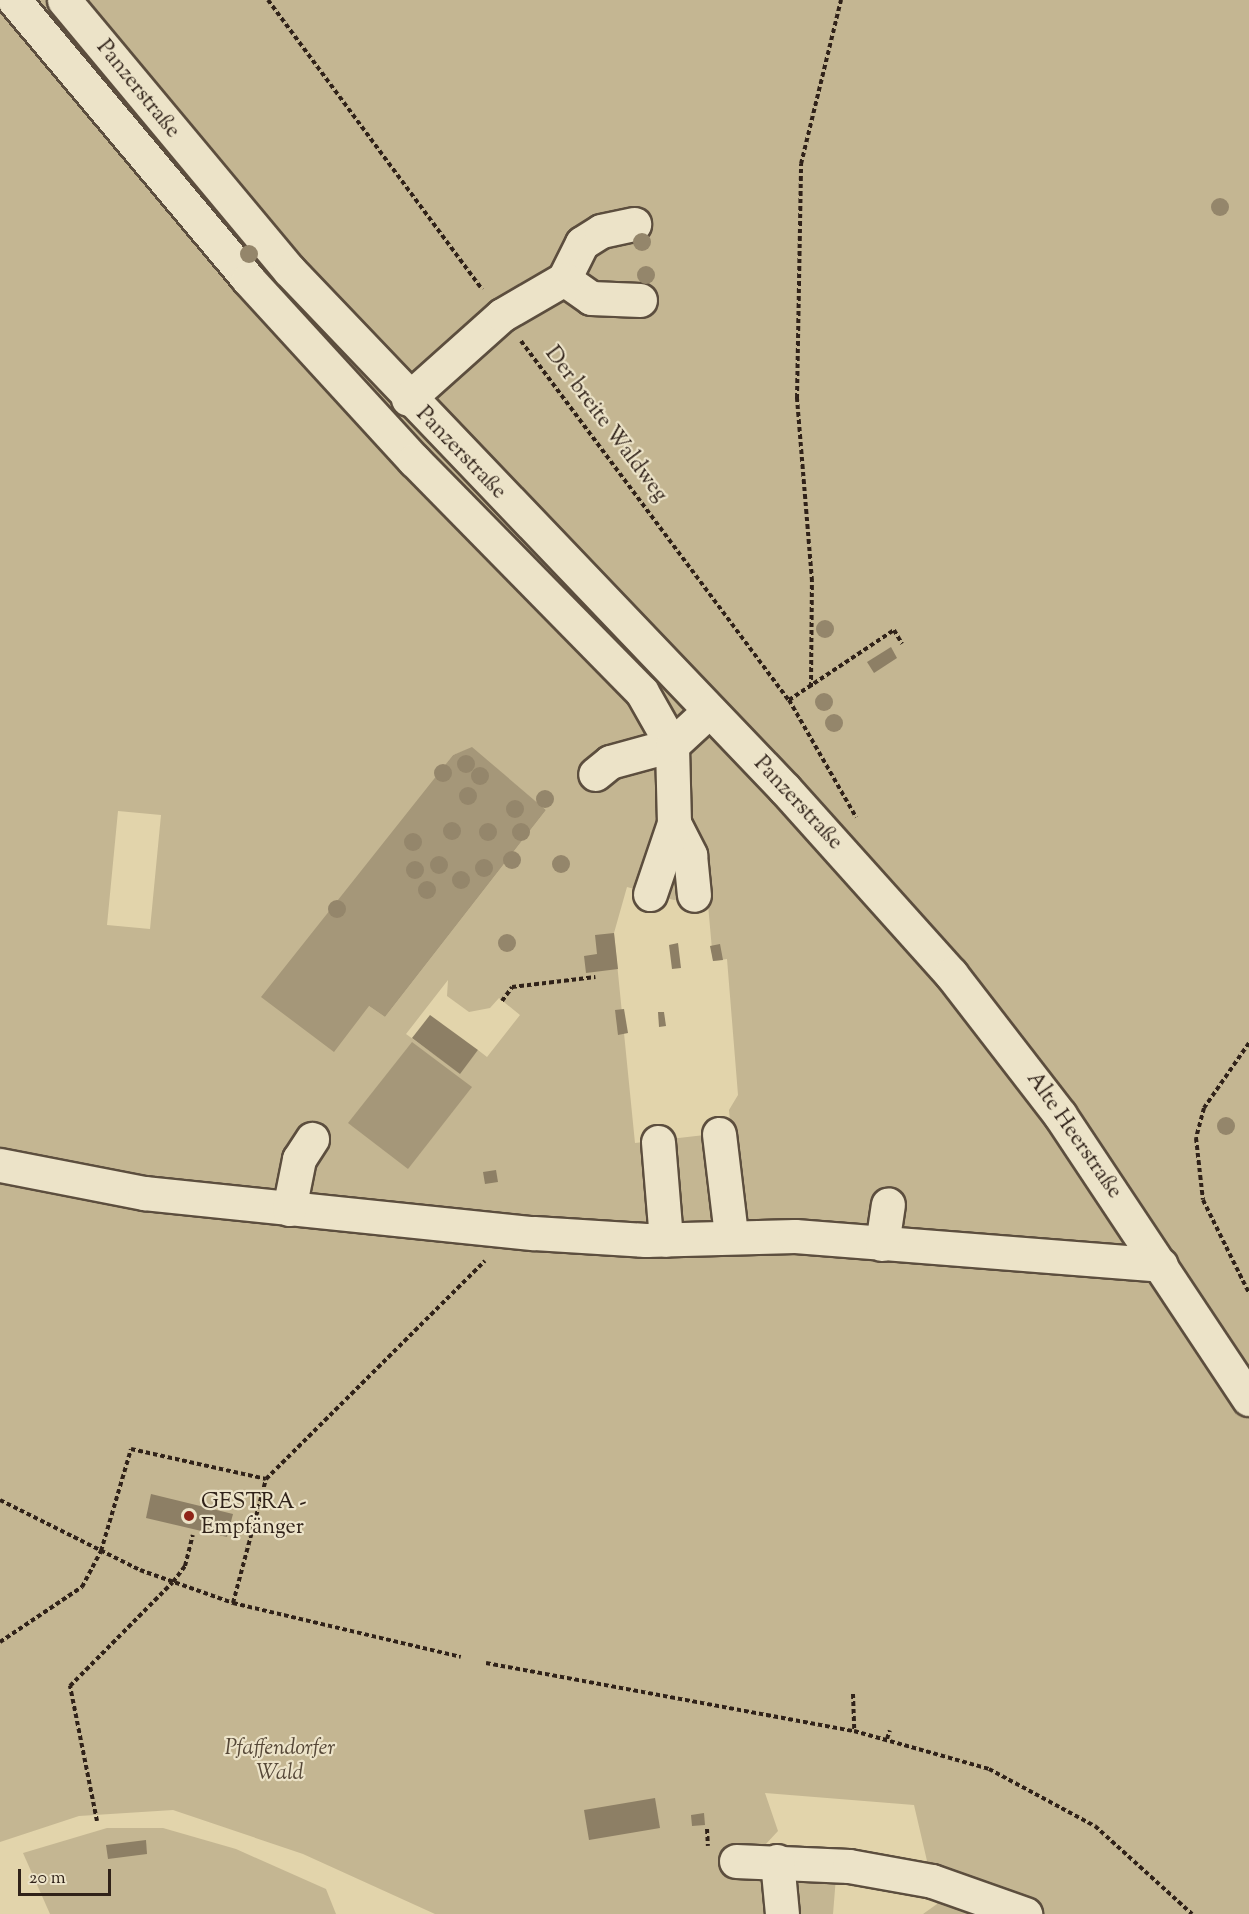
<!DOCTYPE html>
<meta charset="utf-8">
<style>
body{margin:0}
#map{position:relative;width:1249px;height:1914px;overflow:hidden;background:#e2d4ab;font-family:"Sorts Mill Goudy",serif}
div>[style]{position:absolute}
.green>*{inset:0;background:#c4b692}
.water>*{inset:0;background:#a59779}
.building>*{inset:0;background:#8d7f65}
.path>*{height:4px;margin-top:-2px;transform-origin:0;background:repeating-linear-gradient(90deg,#302219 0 4.5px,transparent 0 7.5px)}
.roads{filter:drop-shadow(2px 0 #5c4e3e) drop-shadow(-2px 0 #5c4e3e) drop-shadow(0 2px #5c4e3e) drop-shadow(0 -2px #5c4e3e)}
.minor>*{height:33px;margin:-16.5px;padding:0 16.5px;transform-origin:16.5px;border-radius:16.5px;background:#ece3c8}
.trees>*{width:18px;height:18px;margin:-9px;border-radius:50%;background:#94866b}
.dots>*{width:16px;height:16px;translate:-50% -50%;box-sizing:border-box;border:3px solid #ece3c8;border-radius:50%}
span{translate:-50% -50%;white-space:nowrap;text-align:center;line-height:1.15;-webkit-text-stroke:4.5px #ece3c8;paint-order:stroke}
.street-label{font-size:22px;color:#302219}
.poi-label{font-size:22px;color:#302219}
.left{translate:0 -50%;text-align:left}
.park-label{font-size:22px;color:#554737;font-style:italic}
.scale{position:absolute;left:18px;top:1869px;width:93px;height:27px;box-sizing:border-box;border:3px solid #302219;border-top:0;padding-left:8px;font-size:18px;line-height:21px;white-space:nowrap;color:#302219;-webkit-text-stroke:4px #ece3c8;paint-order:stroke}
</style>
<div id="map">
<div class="green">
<i style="clip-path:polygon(evenodd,0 0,1249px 0,1249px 1914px,923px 1914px,937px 1904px,914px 1805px,765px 1793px,778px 1831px,765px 1845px,766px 1859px,837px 1865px,833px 1914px,435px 1914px,303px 1854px,173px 1810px,79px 1816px,0 1842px,0 0,472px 748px,546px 810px,385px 1017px,369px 1006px,427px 789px,453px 755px,472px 748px,0 0,118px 811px,161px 815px,150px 929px,107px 925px,118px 811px,0 0,627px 887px,674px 900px,707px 893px,713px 961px,727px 959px,738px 1095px,729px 1110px,731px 1132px,635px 1143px,614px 933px,627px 887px,0 0,448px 980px,447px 996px,469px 1012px,490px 1008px,499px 998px,520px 1015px,487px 1057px,478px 1050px,460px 1073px,406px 1034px,448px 980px)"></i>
<i style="clip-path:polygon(107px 1828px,163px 1828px,236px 1849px,326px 1889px,336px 1914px,50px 1914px,23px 1853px)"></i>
</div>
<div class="water">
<i style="clip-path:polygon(472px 747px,546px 810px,385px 1017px,369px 1006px,334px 1052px,261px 997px,453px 755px)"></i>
<i style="clip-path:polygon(412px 1042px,472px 1087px,408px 1169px,348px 1123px)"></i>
</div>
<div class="building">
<i style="clip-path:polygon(891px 647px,897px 658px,874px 673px,867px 662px)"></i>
<i style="clip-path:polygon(614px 933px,618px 969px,586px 973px,584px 956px,597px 954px,595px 935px)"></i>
<i style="clip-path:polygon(678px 943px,681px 968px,672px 969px,669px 945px)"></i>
<i style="clip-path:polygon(720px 944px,723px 960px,713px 961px,710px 946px)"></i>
<i style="clip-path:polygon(624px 1009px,628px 1033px,618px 1035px,615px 1010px)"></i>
<i style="clip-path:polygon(658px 1012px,664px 1012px,666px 1026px,659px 1027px)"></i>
<i style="clip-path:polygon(430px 1015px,478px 1050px,460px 1074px,412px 1038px)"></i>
<i style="clip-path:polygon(496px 1170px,498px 1182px,485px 1184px,483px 1172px)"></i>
<i style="clip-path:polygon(151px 1494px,233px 1514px,227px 1537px,146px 1518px)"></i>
<i style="clip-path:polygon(655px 1798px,660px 1828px,589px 1840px,584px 1810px)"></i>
<i style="clip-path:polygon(704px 1813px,705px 1825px,692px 1826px,691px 1815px)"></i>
<i style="clip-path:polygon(146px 1840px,147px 1854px,108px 1859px,106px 1845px)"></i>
</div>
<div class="path">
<i style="left:268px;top:0;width:360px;rotate:53.5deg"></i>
<i style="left:521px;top:341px;width:448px;rotate:53.3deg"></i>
<i style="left:789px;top:700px;width:135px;rotate:60.2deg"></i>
<i style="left:811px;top:687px;width:106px;rotate:-89.5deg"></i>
<i style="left:812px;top:581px;width:184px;rotate:-94.7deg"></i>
<i style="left:797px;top:398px;width:234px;rotate:-89deg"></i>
<i style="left:801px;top:164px;width:169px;rotate:-76.3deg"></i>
<i style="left:789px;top:700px;width:126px;rotate:-33.7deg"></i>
<i style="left:894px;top:630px;width:16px;rotate:60deg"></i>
<i style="left:502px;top:1001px;width:17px;rotate:-54deg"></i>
<i style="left:512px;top:987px;width:84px;rotate:-6.9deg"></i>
<i style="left:1249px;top:1043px;width:79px;rotate:124.7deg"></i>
<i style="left:1204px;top:1108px;width:31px;rotate:105deg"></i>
<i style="left:1196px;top:1138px;width:62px;rotate:83.6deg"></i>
<i style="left:1203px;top:1200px;width:104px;rotate:63.7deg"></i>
<i style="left:0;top:1500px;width:157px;rotate:26.6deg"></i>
<i style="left:140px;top:1570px;width:99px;rotate:19.5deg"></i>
<i style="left:233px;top:1603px;width:234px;rotate:13.3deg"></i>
<i style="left:233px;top:1603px;width:128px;rotate:-75.1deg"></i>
<i style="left:0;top:1642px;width:99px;rotate:-33.9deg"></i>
<i style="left:82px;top:1587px;width:41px;rotate:-62.2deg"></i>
<i style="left:101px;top:1551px;width:106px;rotate:-73.6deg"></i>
<i style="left:131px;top:1449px;width:138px;rotate:12.5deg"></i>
<i style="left:266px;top:1479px;width:309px;rotate:-44.9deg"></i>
<i style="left:486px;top:1663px;width:374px;rotate:10.5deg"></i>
<i style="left:854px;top:1731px;width:140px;rotate:15.7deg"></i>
<i style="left:989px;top:1769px;width:120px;rotate:28.3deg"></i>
<i style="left:1095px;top:1826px;width:131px;rotate:42.2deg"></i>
<i style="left:853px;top:1694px;width:37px;rotate:88deg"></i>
<i style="left:887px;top:1739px;width:9px;rotate:-72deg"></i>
<i style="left:97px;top:1821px;width:138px;rotate:-101.3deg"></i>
<i style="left:70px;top:1686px;width:146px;rotate:-45.3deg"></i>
<i style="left:173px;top:1582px;width:20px;rotate:-53deg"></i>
<i style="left:185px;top:1566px;width:32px;rotate:-76deg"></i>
<i style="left:707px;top:1829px;width:17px;rotate:87deg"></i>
</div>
<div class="roads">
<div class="minor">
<i style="left:14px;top:0;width:364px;rotate:50deg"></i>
<i style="left:248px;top:279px;width:246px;rotate:47.5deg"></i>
<i style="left:414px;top:460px;width:325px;rotate:45.5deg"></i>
<i style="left:642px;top:692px;width:61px;rotate:60.5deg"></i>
<i style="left:672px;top:745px;width:64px;rotate:164.7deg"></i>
<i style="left:610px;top:762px;width:19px;rotate:141deg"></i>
<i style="left:64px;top:0;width:351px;rotate:50.2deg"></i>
<i style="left:289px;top:270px;width:718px;rotate:46.3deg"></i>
<i style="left:785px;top:789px;width:249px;rotate:48.1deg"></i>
<i style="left:951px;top:974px;width:178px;rotate:52.3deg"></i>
<i style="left:1060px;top:1115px;width:341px;rotate:56.4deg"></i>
<i style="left:564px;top:279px;width:40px;rotate:-63.4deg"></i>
<i style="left:582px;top:243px;width:22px;rotate:-32deg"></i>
<i style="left:601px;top:231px;width:34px;rotate:-12deg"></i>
<i style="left:408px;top:399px;width:126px;rotate:-41.8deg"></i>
<i style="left:502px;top:315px;width:72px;rotate:-30.1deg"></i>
<i style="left:564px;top:279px;width:33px;rotate:35deg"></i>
<i style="left:591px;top:298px;width:49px;rotate:2.3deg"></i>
<i style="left:674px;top:823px;width:36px;rotate:63deg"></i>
<i style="left:690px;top:855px;width:40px;rotate:84.3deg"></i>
<i style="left:650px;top:894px;width:75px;rotate:-71.3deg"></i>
<i style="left:674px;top:823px;width:78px;rotate:-91.5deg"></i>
<i style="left:672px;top:745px;width:50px;rotate:-42.6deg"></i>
<i style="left:719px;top:1134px;width:102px;rotate:83.2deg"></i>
<i style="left:658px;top:1142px;width:98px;rotate:85.3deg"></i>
<i style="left:0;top:1165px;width:147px;rotate:11deg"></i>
<i style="left:144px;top:1193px;width:392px;rotate:5.9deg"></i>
<i style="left:534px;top:1233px;width:112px;rotate:3.6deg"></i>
<i style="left:646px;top:1240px;width:149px;rotate:-1.5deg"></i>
<i style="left:795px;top:1236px;width:367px;rotate:4.5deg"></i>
<i style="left:289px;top:1209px;width:51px;rotate:-78.7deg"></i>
<i style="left:299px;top:1159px;width:24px;rotate:-57deg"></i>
<i style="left:882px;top:1244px;width:40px;rotate:-81.5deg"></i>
<i style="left:736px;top:1861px;width:113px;rotate:2.5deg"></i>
<i style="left:849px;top:1866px;width:84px;rotate:10.2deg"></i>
<i style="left:932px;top:1881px;width:99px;rotate:19.5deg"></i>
<i style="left:777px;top:1861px;width:53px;rotate:84.6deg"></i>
</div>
</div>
<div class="trees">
<i style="left:1220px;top:207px"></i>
<i style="left:642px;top:242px"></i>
<i style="left:249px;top:254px"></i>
<i style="left:646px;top:275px"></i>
<i style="left:825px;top:629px"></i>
<i style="left:824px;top:702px"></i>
<i style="left:834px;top:723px"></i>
<i style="left:466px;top:764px"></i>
<i style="left:443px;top:773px"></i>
<i style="left:480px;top:776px"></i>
<i style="left:468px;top:796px"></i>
<i style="left:545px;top:799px"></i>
<i style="left:515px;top:809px"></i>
<i style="left:452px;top:831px"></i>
<i style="left:488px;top:832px"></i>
<i style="left:521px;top:832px"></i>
<i style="left:413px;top:842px"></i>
<i style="left:512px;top:860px"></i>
<i style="left:561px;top:864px"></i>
<i style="left:439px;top:865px"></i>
<i style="left:484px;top:868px"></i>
<i style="left:415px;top:870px"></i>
<i style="left:461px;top:880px"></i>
<i style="left:427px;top:890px"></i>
<i style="left:337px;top:909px"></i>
<i style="left:507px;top:943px"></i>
<i style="left:1226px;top:1126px"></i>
</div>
<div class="dots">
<i style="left:189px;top:1516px;background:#8f2418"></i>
</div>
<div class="street-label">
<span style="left:137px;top:90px;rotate:51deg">Panzerstraße</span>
<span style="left:605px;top:425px;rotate:53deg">Der breite Waldweg</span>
<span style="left:460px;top:454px;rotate:46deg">Panzerstraße</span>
<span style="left:797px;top:804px;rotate:47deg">Panzerstraße</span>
<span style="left:1073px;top:1136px;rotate:55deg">Alte Heerstraße</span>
</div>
<div class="poi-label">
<span class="left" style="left:201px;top:1516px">GESTRA -<br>Empfänger</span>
</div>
<div class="park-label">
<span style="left:280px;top:1762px">Pfaffendorfer<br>Wald</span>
</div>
<div class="scale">20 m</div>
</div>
